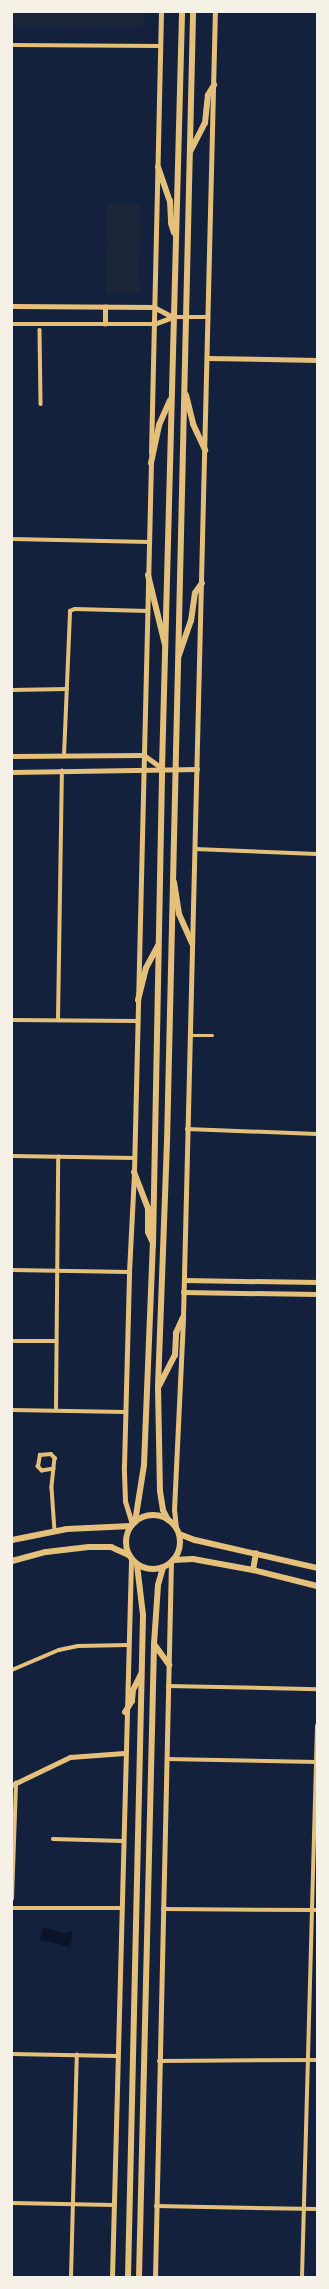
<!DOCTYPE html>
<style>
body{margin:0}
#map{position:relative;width:329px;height:2289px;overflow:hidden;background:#14213d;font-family:Helvetica,sans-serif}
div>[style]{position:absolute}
.green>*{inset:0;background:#1d2539}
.water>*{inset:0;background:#0b132b}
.pedestrian>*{height:3px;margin:-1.5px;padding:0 1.5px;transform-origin:1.5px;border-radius:1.5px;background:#e5c07b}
.minor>*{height:3.5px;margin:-1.75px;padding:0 1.75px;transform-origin:1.75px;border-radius:1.75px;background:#e5c07b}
.tertiary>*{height:4.5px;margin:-2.25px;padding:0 2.25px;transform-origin:2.25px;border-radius:2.25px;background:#e5c07b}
.secondary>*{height:5px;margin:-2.5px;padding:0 2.5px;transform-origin:2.5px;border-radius:2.5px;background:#e5c07b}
.primary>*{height:6px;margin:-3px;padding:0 3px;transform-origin:3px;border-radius:3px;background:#e5c07b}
.trunk>*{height:6px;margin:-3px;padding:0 3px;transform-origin:3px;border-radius:3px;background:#e5c07b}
.trunk>.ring{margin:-3px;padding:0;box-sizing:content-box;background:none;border:6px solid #e5c07b;border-radius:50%}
span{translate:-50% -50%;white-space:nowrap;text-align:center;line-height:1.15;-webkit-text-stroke:4px #f6f1e7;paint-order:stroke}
.frame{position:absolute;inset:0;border:13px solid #f6f1e7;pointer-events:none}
</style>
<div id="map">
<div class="green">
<i style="clip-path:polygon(12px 12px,143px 12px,143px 26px,12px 26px)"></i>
<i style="clip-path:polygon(107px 204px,140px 205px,139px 293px,106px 293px)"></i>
</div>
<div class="water">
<i style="clip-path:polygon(42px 1927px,64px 1933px,71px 1931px,73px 1935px,70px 1947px,40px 1940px)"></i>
</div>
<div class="pedestrian">
<i style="left:190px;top:1035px;width:22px"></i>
</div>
<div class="minor">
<i style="left:12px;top:45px;width:149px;rotate:0.4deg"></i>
<i style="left:40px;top:330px;width:74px;rotate:89.2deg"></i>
<i style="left:12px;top:539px;width:137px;rotate:1.3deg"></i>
<i style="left:12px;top:690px;width:55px;rotate:-1deg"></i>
<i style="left:64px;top:756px;width:145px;rotate:-87.6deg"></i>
<i style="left:70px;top:611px;width:5px;rotate:-22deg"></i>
<i style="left:75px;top:609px;width:73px;rotate:1.6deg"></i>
<i style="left:195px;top:849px;width:122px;rotate:2.3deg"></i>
<i style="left:12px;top:1020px;width:126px;rotate:0.5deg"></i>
<i style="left:58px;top:1020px;width:249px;rotate:-89.1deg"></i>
<i style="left:187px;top:1129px;width:130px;rotate:2.2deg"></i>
<i style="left:12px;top:1156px;width:123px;rotate:0.9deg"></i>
<i style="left:12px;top:1270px;width:117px;rotate:1deg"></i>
<i style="left:12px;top:1341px;width:44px"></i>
<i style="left:12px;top:1410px;width:113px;rotate:1deg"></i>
<i style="left:56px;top:1410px;width:253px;rotate:-89.5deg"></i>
<i style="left:54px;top:1469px;width:12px;rotate:171deg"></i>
<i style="left:42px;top:1471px;width:6px;rotate:-135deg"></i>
<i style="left:38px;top:1467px;width:12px;rotate:-81deg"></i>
<i style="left:40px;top:1455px;width:11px;rotate:-5deg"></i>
<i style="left:51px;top:1454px;width:6px;rotate:45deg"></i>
<i style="left:55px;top:1458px;width:30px;rotate:96deg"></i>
<i style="left:52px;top:1488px;width:43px;rotate:86deg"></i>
<i style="left:12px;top:1670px;width:51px;rotate:-23.1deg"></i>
<i style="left:59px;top:1650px;width:19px;rotate:-12deg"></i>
<i style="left:78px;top:1646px;width:49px;rotate:-1.2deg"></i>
<i style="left:168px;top:1686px;width:149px;rotate:1.2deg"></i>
<i style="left:167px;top:1759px;width:150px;rotate:1.1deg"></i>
<i style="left:53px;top:1839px;width:69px;rotate:1.7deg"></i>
<i style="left:12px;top:1899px;width:116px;rotate:-88deg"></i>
<i style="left:12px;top:1908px;width:108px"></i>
<i style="left:163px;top:1909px;width:154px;rotate:0.4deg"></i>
<i style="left:12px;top:2054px;width:104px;rotate:1.1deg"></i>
<i style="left:159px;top:2061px;width:158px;rotate:-0.4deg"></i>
<i style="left:12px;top:2203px;width:101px;rotate:1.1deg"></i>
<i style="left:156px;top:2206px;width:161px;rotate:1.1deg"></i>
<i style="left:71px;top:2277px;width:222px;rotate:-88.5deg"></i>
<i style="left:302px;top:2277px;width:551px;rotate:-88.44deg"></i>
</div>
<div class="tertiary">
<i style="left:12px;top:306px;width:142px;rotate:0.4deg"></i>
<i style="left:154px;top:307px;width:21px;rotate:28deg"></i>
<i style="left:12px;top:324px;width:142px"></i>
<i style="left:154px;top:324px;width:20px;rotate:-20deg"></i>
<i style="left:173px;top:317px;width:35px"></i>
<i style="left:105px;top:324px;width:17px;rotate:-90deg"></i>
<i style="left:207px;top:358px;width:110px;rotate:1deg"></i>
<i style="left:12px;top:756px;width:132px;rotate:-0.4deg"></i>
<i style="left:144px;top:755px;width:22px;rotate:36deg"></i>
<i style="left:12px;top:772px;width:185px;rotate:-0.9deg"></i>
<i style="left:184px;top:1280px;width:133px;rotate:0.9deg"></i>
<i style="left:183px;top:1292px;width:134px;rotate:0.9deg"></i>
<i style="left:12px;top:1785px;width:64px;rotate:-25.8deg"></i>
<i style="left:70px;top:1757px;width:54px;rotate:-4.2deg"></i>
</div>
<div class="secondary">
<i style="left:151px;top:453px;width:441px;rotate:-88.7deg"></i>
<i style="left:132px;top:1524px;width:24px;rotate:-107deg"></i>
<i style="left:125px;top:1501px;width:35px;rotate:-92deg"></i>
<i style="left:124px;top:1466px;width:194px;rotate:-88.5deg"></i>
<i style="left:129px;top:1272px;width:100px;rotate:-87.1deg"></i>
<i style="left:134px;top:1172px;width:711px;rotate:-88.63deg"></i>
<i style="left:176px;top:1528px;width:18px;rotate:-96deg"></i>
<i style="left:174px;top:1510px;width:193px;rotate:-87.3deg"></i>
<i style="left:183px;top:1317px;width:1305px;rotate:-88.6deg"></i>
<i style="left:112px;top:2277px;width:718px;rotate:-88.48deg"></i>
<i style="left:155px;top:2277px;width:714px;rotate:-88.72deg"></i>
</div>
<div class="primary">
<i style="left:12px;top:1540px;width:56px;rotate:-11.3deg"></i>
<i style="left:67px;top:1529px;width:64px;rotate:-2.7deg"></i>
<i style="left:12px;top:1561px;width:35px;rotate:-15deg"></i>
<i style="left:46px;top:1552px;width:43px;rotate:-6.6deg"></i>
<i style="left:89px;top:1547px;width:22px"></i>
<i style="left:111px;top:1547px;width:20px;rotate:24deg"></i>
<i style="left:154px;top:1644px;width:26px;rotate:54deg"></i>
<i style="left:125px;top:1712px;width:13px;rotate:-58deg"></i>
<i style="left:132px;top:1701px;width:11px;rotate:-85deg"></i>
<i style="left:133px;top:1690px;width:18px;rotate:-63deg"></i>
<i style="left:128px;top:2277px;width:662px;rotate:-88.7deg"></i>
<i style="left:143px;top:1615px;width:50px;rotate:-96.8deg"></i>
<i style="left:139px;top:2277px;width:633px;rotate:-88.64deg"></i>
<i style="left:154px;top:1644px;width:59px;rotate:-86.1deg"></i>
<i style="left:158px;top:1585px;width:18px;rotate:-74deg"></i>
</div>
<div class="trunk">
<i style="left:190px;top:152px;width:33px;rotate:-63deg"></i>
<i style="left:205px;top:123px;width:28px;rotate:-84deg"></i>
<i style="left:208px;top:95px;width:12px;rotate:-59deg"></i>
<i style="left:158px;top:167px;width:36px;rotate:71deg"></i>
<i style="left:170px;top:201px;width:22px;rotate:87deg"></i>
<i style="left:171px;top:223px;width:10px;rotate:73deg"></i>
<i style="left:186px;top:395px;width:30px;rotate:76deg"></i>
<i style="left:193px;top:424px;width:29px;rotate:65deg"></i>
<i style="left:151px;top:463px;width:39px;rotate:-78deg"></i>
<i style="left:159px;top:425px;width:27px;rotate:-66deg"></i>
<i style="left:148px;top:575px;width:72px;rotate:76.3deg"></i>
<i style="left:179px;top:655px;width:36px;rotate:-71deg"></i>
<i style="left:191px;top:621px;width:28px;rotate:-82deg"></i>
<i style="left:195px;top:593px;width:12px;rotate:-55deg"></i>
<i style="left:174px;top:882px;width:32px;rotate:81deg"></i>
<i style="left:179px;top:914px;width:32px;rotate:66deg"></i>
<i style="left:138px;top:1000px;width:33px;rotate:-76deg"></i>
<i style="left:146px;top:968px;width:26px;rotate:-62deg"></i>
<i style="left:134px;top:1172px;width:39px;rotate:69deg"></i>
<i style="left:148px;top:1208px;width:24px;rotate:90deg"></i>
<i style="left:148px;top:1232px;width:10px;rotate:66deg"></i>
<i style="left:159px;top:1386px;width:35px;rotate:-63deg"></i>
<i style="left:175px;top:1355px;width:22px;rotate:-87deg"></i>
<i style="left:176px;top:1333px;width:17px;rotate:-66deg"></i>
<i class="ring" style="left:126px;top:1515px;width:48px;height:48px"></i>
<i style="left:168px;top:1520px;width:11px;rotate:-117deg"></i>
<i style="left:163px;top:1510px;width:19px;rotate:-99deg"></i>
<i style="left:160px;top:1491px;width:104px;rotate:-91.1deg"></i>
<i style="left:158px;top:1387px;width:244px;rotate:-87.9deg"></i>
<i style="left:167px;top:1143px;width:1131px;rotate:-88.68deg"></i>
<i style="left:135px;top:1522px;width:58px;rotate:-81deg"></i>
<i style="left:144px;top:1465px;width:221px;rotate:-87.7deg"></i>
<i style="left:153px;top:1244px;width:476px;rotate:-88.9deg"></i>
<i style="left:162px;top:768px;width:756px;rotate:-88.48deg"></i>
<i style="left:179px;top:1534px;width:17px;rotate:21deg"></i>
<i style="left:195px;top:1540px;width:125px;rotate:12.9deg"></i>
<i style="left:173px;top:1560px;width:20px;rotate:-3deg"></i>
<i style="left:193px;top:1559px;width:61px;rotate:10.4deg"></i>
<i style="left:253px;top:1570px;width:66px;rotate:14deg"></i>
<i style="left:253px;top:1570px;width:17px;rotate:-80deg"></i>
</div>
<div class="frame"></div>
</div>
